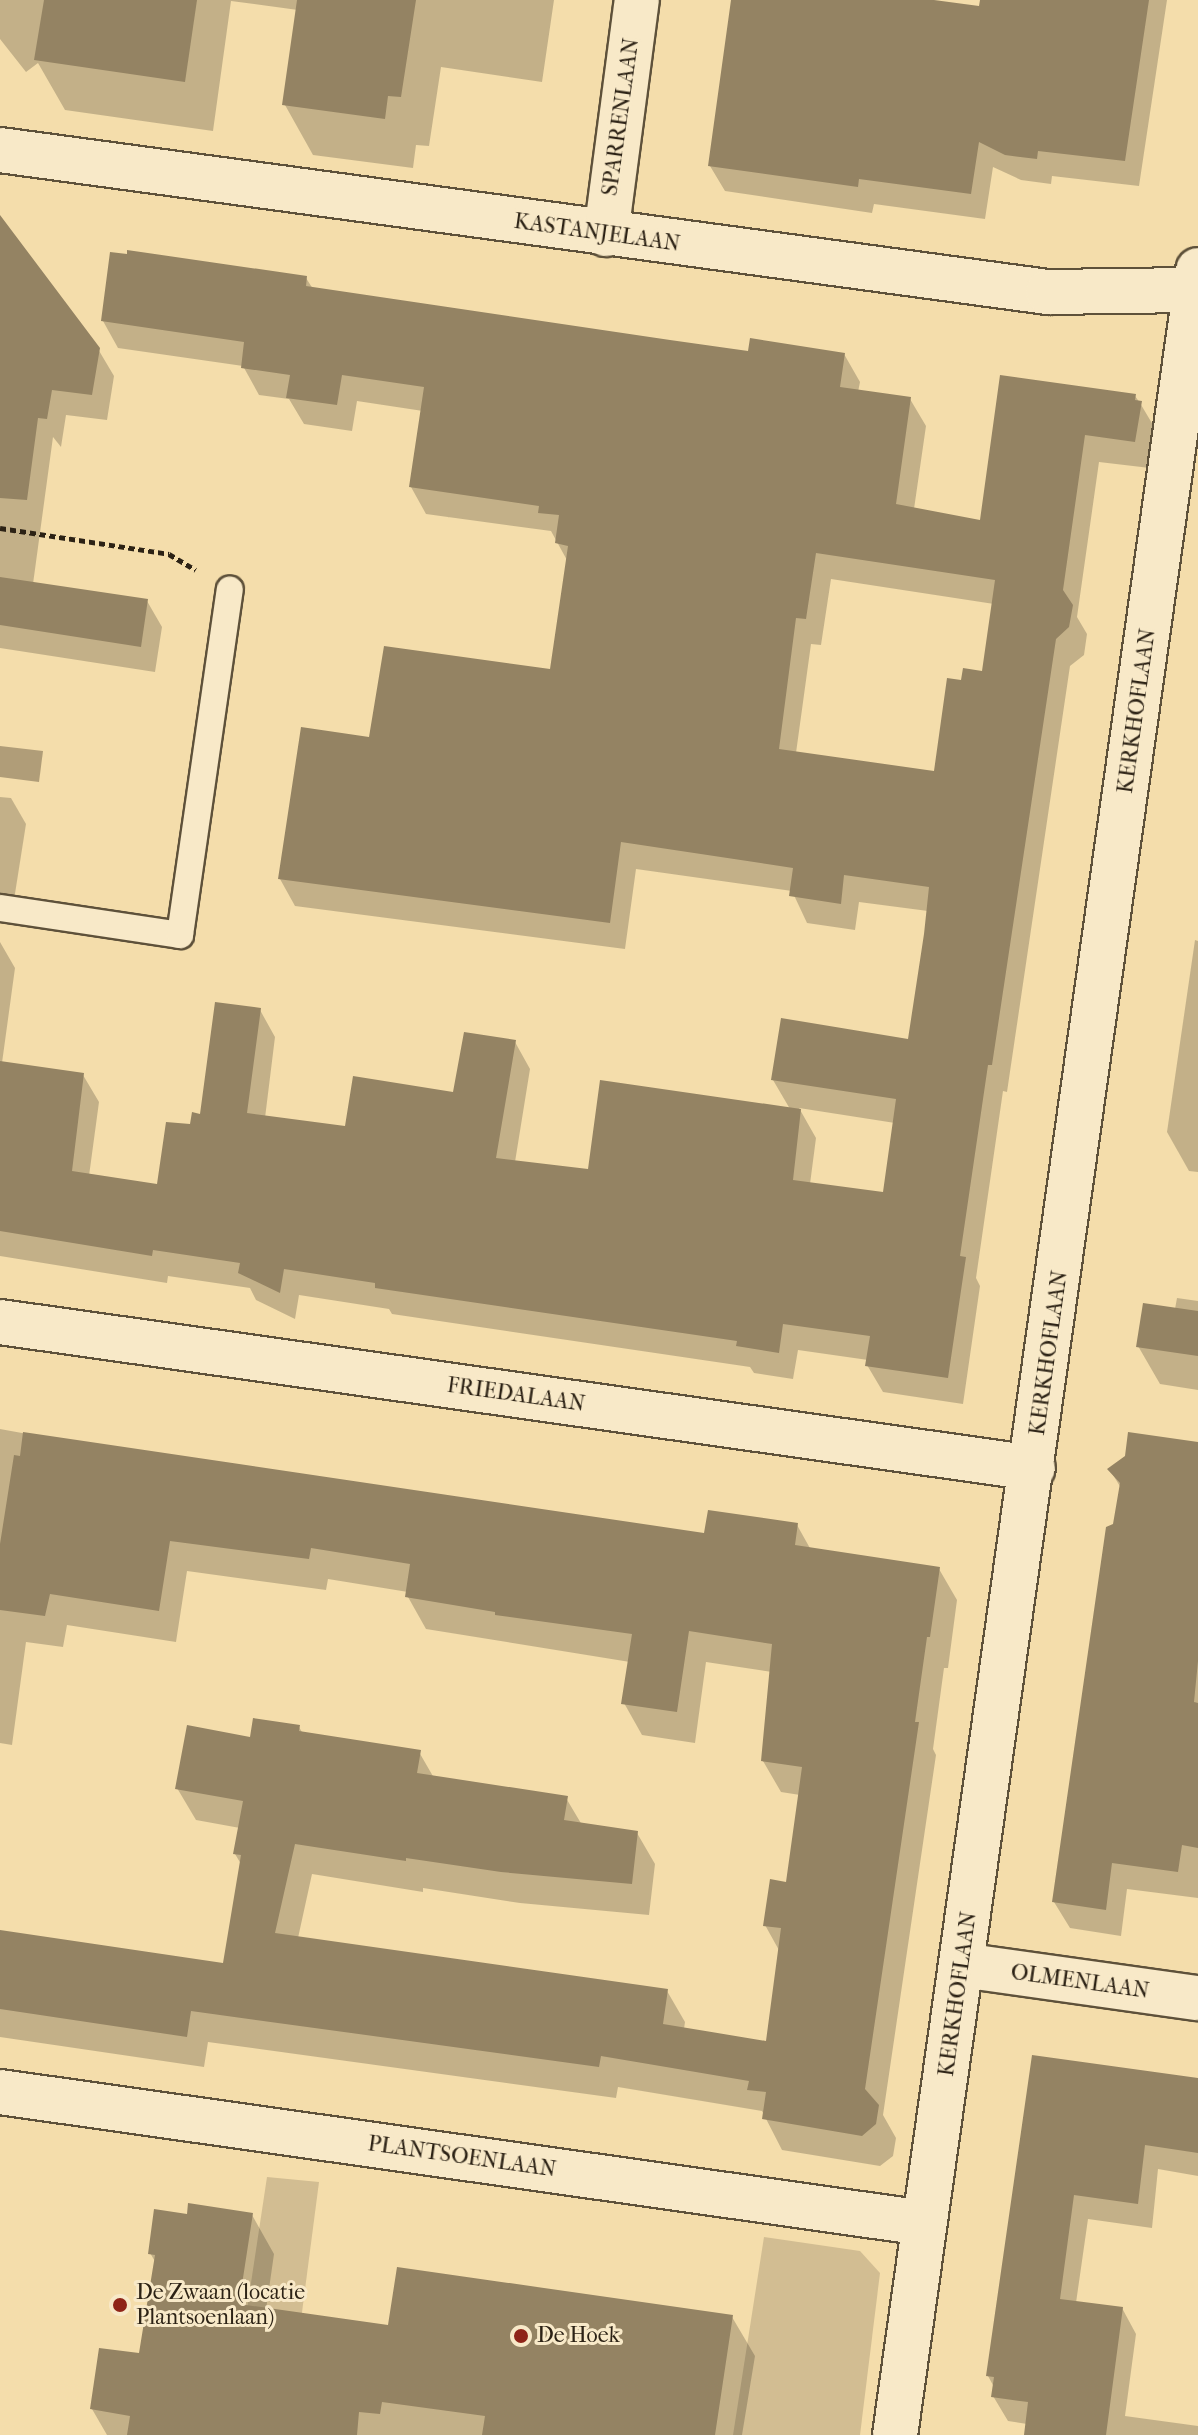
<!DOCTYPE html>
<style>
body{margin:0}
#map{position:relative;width:1198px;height:2435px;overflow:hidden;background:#f4ddab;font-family:"IM FELL French Canon",serif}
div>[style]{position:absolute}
.green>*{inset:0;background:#d2bd92}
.water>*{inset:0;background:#b09d78}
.shadow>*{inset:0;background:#0003}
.building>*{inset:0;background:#948363}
.path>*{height:5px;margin-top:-2.5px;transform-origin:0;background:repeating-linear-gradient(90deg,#2c2215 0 6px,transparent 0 10px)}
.roads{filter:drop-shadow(2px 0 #5e513a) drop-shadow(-2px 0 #5e513a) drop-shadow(0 2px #5e513a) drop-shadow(0 -2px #5e513a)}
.lane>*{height:26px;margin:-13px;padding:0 13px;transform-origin:13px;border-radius:13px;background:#f8e9c8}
.street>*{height:44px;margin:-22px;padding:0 22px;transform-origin:22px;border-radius:22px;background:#f8e9c8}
.dots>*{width:22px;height:22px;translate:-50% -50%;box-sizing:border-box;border:4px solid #f8e9c8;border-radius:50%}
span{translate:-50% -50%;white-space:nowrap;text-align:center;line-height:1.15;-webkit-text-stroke:6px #f8e9c8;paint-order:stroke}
.street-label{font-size:22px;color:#2c2215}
.poi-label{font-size:22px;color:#2c2215}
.left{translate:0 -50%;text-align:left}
</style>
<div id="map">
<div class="green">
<i style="clip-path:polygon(267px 2177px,319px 2182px,286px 2435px,228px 2435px)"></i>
<i style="clip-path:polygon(764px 2237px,860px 2251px,880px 2273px,860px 2435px,733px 2435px)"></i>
</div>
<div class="water">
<i style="clip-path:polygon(0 746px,43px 751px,39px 782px,0 777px)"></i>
</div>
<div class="shadow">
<i style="clip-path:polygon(0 0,554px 0,542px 82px,441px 67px,429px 146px,416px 145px,413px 168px,313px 155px,285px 105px,298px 10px,231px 1px,213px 131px,65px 110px,38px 63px,26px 72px,0 39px)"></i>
<i style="clip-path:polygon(734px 0,920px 0,980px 8px,982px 0,1167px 0,1139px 186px,1052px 176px,1051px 184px,1021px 180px,993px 167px,985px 219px,874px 204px,872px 213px,725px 191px,710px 166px)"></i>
<i style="clip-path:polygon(0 242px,98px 349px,114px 376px,107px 420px,66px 415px,61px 447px,53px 437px,33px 584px,147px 601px,162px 627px,155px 672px,0 648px)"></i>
<i style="clip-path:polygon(evenodd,306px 278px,313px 289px,749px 354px,844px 354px,860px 382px,858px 392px,910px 399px,926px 426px,914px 509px,981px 522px,1001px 377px,1135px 396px,1140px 403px,1156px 430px,1150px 468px,1099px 462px,1077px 617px,1087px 634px,1084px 655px,1070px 666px,1007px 1092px,1003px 1091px,976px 1278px,980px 1286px,963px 1404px,883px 1392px,867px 1365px,868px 1360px,798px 1350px,793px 1379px,754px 1373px,750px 1367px,392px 1314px,389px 1309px,299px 1295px,295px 1319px,256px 1300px,250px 1288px,168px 1276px,167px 1283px,0 1256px,0 942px,15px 968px,2px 1063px,83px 1075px,99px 1102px,89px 1176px,159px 1186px,260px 1010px,275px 1037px,265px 1118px,347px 1129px,454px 1094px,515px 1042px,530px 1069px,515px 1162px,589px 1171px,790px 1109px,773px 1080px,910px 1041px,928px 911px,859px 902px,855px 930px,807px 923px,792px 891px,636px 869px,625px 949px,295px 906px,280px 879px,371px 739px,552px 671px,568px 562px,551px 531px,426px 514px,411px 487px,423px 411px,357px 401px,352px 431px,304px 424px,289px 399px,259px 395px,243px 366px,118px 348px,103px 321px,306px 278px,831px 579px,994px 604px,984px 673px,963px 682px,936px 773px,796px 753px,811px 644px,821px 645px,831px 579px,306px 278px,799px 1108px,895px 1123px,885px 1195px,810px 1184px,816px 1138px,799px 1108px)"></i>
<i style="clip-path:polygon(0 797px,11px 798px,26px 824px,14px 900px,0 898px)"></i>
<i style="clip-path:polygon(1195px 940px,1198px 941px,1198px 1172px,1189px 1171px,1167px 1132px)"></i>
<i style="clip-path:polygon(1177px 1298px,1198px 1301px,1198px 1390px,1160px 1384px,1138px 1346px,1175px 1309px)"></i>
<i style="clip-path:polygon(0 1429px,132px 1453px,706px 1536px,797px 1525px,811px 1550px,939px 1569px,957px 1600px,948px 1668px,944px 1668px,933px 1749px,936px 1755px,883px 2115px,896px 2138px,893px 2156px,880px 2166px,782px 2150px,762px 2111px,618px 2087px,616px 2098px,208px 2042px,204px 2067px,0 2037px,0 1932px,224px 1966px,241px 1864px,235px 1854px,240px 1828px,196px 1820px,177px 1788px,252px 1739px,299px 1727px,303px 1734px,419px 1752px,434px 1778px,566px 1798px,582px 1825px,637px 1833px,655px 1864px,649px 1915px,520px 1903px,423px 1888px,423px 1892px,312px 1874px,298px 1938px,667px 1991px,685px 2022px,684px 2029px,768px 2043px,780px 1952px,765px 1925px,788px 1884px,800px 1795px,781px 1792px,763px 1761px,772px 1672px,706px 1662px,695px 1743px,642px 1735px,624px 1703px,630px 1662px,426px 1629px,408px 1597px,408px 1592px,328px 1579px,326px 1590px,187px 1571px,176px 1642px,67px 1625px,63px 1647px,26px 1642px,12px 1745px,0 1743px)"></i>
<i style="clip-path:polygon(1198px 1444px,1198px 1898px,1127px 1889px,1121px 1936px,1070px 1928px,1054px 1902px,1121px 1488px,1110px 1470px)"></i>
<i style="clip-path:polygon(1033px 2057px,1198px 2080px,1198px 2176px,1158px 2169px,1152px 2228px,1088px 2219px,1076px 2303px,1122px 2308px,1136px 2334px,1125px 2416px,1198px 2426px,1198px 2435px,1026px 2435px,1027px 2424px,1008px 2421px,993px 2396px,994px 2387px,988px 2376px)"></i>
<i style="clip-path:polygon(252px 2215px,274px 2254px,266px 2310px,390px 2327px,732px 2317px,755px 2356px,742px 2435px,107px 2435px,92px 2409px,141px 2355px,156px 2263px,150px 2253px,188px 2217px)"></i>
</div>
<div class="building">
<i style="clip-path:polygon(44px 0,197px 0,185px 82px,34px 60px)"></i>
<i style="clip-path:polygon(297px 0,416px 0,401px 97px,388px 96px,385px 119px,282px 105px)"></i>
<i style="clip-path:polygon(731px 0,934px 0,979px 6px,980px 0,1149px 0,1125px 161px,1038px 151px,1037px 159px,1005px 155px,979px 142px,971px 194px,859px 179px,858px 187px,708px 166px)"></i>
<i style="clip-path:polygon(0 215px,100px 348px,92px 395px,52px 390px,47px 419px,38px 418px,27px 500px,0 498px)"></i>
<i style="clip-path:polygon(evenodd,127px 250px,307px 276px,306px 286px,670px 340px,748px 351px,750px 338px,845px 353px,840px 387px,911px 397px,896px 504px,980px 520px,1000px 375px,1136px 394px,1135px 400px,1142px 401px,1135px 442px,1085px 435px,1063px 590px,1073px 605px,1069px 627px,1056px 639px,992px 1065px,988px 1065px,960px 1256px,966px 1257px,948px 1378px,865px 1366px,870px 1336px,783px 1324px,779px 1353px,736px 1346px,737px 1341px,375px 1288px,375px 1283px,284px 1269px,280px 1293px,238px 1273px,240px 1263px,153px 1250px,152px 1256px,0 1231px,0 1061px,84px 1073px,72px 1171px,157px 1184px,166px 1122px,190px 1124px,192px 1112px,200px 1114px,215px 1002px,261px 1008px,247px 1113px,345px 1126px,353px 1076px,453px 1092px,464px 1032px,516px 1040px,496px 1158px,588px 1169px,600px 1080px,801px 1109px,793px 1180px,883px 1192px,896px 1099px,771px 1080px,781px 1018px,908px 1039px,924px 934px,929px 887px,844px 875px,841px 904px,789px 896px,793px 868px,621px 842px,610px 923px,278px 879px,301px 727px,369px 737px,384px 646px,550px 669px,568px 546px,555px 543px,559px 515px,538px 513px,539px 506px,409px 487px,424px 387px,342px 375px,337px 405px,286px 398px,290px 375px,241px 368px,244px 342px,101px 321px,110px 252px,127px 254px,127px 250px,816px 553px,995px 580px,982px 671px,963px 668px,961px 680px,947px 678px,934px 771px,779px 749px,796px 618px,806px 619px,816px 553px)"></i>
<i style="clip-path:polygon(0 577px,148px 599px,141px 647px,0 625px)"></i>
<i style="clip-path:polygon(1143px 1303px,1198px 1311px,1198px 1356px,1136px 1347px)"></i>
<i style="clip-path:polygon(23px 1432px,704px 1533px,708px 1510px,798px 1523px,795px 1545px,940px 1567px,930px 1637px,927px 1637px,915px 1722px,919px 1722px,865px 2089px,879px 2105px,876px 2124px,862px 2136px,762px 2119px,766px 2092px,747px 2090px,749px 2081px,601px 2056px,599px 2067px,191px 2011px,187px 2037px,0 2009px,0 1930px,223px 1963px,241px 1855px,233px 1854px,243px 1801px,175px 1789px,187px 1725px,250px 1737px,253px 1718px,300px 1725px,299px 1731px,421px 1750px,417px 1773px,568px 1796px,564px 1820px,638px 1831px,632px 1884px,501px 1872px,406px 1858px,406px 1861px,295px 1844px,275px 1933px,668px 1989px,663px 2024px,766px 2041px,781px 1928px,763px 1926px,770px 1879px,786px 1882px,802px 1767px,761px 1761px,772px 1644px,689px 1631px,677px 1712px,621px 1704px,632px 1634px,495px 1615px,495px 1612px,405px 1597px,410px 1564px,311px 1548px,309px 1559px,170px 1541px,159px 1611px,50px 1594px,45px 1616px,0 1610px,0 1544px,14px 1455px,20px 1456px)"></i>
<i style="clip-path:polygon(1128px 1432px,1198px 1442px,1198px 1661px,1194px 1702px,1198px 1703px,1198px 1848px,1182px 1845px,1178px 1872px,1112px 1863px,1106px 1910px,1052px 1902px,1106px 1527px,1113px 1524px,1120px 1483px,1107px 1469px,1125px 1456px)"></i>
<i style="clip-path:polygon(1032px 2055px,1198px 2078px,1198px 2153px,1145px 2145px,1138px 2204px,1074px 2195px,1060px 2299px,1123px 2307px,1106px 2435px,1024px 2435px,1028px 2402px,991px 2397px,994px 2377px,986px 2376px)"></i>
<i style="clip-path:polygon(188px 2203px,253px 2213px,239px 2304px,388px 2325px,397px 2267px,733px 2315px,715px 2435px,482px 2435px,485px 2416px,382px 2402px,380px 2414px,359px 2412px,357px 2435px,127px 2435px,130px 2416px,90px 2409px,99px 2348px,139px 2353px,155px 2255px,148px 2254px,154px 2209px,187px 2214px)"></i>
</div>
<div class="path">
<i style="left:0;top:528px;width:171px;rotate:8.7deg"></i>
<i style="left:169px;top:554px;width:31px;rotate:31deg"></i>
</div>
<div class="roads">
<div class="lane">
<i style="left:0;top:908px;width:182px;rotate:8.5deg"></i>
<i style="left:180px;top:935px;width:349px;rotate:-81.8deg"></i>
</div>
<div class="street">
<i style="left:0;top:150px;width:1058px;rotate:7.72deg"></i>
<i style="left:1048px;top:292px;width:150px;rotate:-0.8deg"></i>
<i style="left:606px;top:234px;width:236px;rotate:-82.5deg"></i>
<i style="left:0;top:1322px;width:1043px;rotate:8.04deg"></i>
<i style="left:962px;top:1965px;width:238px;rotate:8deg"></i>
<i style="left:0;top:2092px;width:933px;rotate:8.07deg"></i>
<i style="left:895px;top:2435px;width:2186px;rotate:-82.03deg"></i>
</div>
</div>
<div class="dots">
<i style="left:120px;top:2305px;background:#8f2418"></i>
<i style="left:521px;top:2336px;background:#8f2418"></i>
</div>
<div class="street-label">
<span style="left:621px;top:117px;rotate:-82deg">SPARRENLAAN</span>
<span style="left:597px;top:233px;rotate:8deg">KASTANJELAAN</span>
<span style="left:1137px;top:711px;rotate:-82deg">KERKHOFLAAN</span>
<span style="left:1049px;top:1353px;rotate:-82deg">KERKHOFLAAN</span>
<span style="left:516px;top:1395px;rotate:8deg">FRIEDALAAN</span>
<span style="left:1080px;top:1982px;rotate:8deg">OLMENLAAN</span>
<span style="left:958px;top:1994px;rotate:-82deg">KERKHOFLAAN</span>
<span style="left:462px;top:2157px;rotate:8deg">PLANTSOENLAAN</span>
</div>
<div class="poi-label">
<span class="left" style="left:136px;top:2305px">De Zwaan (locatie<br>Plantsoenlaan)</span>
<span class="left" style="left:537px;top:2336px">De Hoek</span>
</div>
</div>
